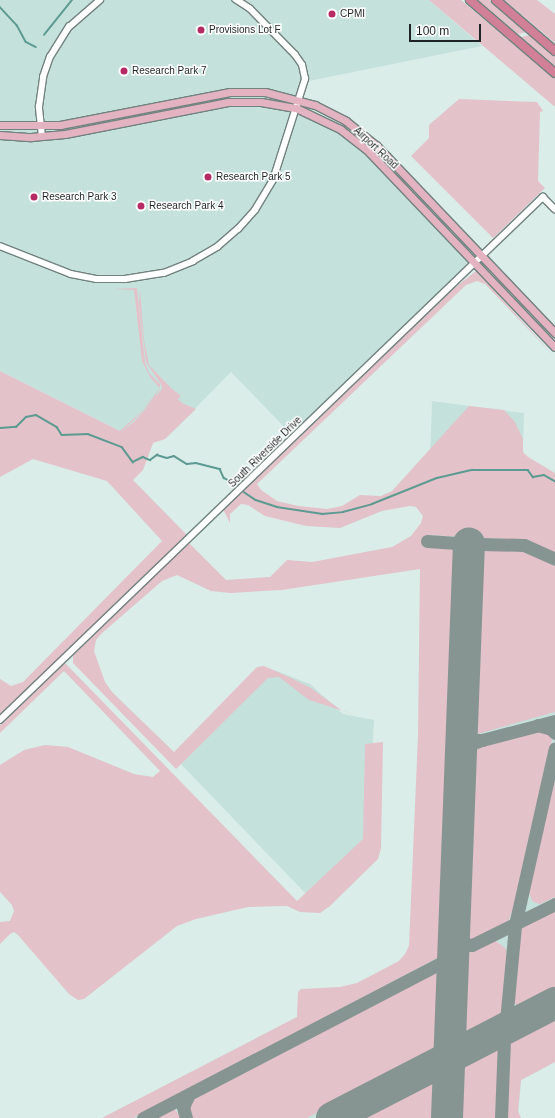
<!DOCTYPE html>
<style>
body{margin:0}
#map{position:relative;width:555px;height:1118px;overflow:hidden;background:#daede9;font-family:Arial,sans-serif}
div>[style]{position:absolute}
.built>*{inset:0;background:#c5e1dc}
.green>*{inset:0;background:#e3c2ca}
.stream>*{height:1.5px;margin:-0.75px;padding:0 0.75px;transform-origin:0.75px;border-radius:0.75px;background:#5d9a91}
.taxiway>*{height:13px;margin:-6.5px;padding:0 6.5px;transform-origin:6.5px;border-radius:6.5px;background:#879592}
.runway>*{height:32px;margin:-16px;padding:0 16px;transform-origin:16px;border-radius:16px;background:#879592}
.roads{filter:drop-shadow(1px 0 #71827f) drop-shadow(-1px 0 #71827f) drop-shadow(0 1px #71827f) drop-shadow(0 -1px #71827f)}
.minor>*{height:5.5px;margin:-2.75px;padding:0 2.75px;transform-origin:2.75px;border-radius:2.75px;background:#fff}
.major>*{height:7px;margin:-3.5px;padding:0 3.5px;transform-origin:3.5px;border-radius:3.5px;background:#e3b3c1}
.highway>*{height:8px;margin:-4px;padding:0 4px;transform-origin:4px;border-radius:4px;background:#d18098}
.dots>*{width:11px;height:11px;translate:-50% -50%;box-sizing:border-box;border:2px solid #fff;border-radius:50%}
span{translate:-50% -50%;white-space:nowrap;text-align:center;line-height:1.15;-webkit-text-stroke:3px #fff;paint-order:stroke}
.poi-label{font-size:10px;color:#1d2423}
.left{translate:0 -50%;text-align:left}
.street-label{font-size:10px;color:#1d2423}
.scale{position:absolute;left:409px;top:24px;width:72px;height:18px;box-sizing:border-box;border:2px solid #1d2423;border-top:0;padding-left:5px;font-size:12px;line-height:14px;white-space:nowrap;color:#1d2423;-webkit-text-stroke:3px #fff;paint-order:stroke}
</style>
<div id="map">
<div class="built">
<i style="clip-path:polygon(0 0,429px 0,482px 46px,304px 82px,297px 109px,320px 118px,360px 144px,467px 259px,467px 265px,291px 434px,231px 372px,165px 439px,138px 440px,0 371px)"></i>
<i style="clip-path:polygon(432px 401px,524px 413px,522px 480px,555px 486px,555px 1062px,521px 1080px,518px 1118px,102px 1118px,413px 958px)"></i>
<i style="clip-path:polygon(274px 670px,310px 684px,343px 714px,374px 720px,367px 839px,308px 896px,176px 759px)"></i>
</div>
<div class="green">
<i style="clip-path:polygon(429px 0,461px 0,555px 79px,555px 107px)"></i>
<i style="clip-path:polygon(478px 0,489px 0,527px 32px,518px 34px)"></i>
<i style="clip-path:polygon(504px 0,537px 0,555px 14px,555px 43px)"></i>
<i style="clip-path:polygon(530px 35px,555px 56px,555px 66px,521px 37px)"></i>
<i style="clip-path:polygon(459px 99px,537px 102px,543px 111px,540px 112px,538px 181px,545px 188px,493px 238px,411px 156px,429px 138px,429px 125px)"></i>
<i style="clip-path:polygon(476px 271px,555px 357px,485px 284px,477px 281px,466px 285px,257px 484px,261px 490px,277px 501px,298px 506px,327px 509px,342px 506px,360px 495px,381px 496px,392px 491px,469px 406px,504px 410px,515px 422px,523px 439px,523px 452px,528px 457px,555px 473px,555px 553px,525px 540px,428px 535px,428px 543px,453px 544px,460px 548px,445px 954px,133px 1118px,102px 1118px,297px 1017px,298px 992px,301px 989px,340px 987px,357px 983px,399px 961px,405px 954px,409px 946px,418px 735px,420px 569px,282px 590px,230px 593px,211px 591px,177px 575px,162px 581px,101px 634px,96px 640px,94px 651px,105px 682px,112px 692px,174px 752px,257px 667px,264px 666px,287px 676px,311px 688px,341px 710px,359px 716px,309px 700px,279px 677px,268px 678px,176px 769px,73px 663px,73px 655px,188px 542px,226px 580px,270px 577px,287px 560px,312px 562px,392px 547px,411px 536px,421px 523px,423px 516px,416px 507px,410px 506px,382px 511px,340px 528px,306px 526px,265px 516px,248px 505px,241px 504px,230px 514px,230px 523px,223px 509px,438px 301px)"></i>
<i style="clip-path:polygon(137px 288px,145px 363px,149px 373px,160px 384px,160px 389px,155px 397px,148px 405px,134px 420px,121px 432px,135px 421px,162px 389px,161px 384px,146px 362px,139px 304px,140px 290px,144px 340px,149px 365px,171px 388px,181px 396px,178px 399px,182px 403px,196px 409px,165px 439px,153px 443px,143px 470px,133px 480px,187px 535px,0 716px,0 679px,11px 686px,23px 682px,162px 541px,107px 481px,33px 459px,0 477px,0 371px,120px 431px,144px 409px,160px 388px,150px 377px,142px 361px,134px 290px,113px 289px)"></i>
<i style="clip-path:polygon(485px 548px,523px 549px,555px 563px,555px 712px,474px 735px,470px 731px,476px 551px)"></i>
<i style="clip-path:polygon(65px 663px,297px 901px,363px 839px,365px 744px,383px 742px,381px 848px,378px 859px,330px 906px,320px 913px,300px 912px,287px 906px,248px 907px,196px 919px,177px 926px,84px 999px,78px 1000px,69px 994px,18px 935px,14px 932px,10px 934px,0 944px,0 922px,10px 921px,14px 911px,12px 905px,0 892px,0 765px,24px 750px,45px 745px,68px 747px,134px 774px,153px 777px,160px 771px,64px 671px,0 733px,0 725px)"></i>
<i style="clip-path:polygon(534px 729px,547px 730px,552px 740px,517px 897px,509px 920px,478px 939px,469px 939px,462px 935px,469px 748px)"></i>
<i style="clip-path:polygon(555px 765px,555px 897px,540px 904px,533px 902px,528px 891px)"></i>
<i style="clip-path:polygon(555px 907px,555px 989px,517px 1006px,512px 999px,520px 929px,531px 920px)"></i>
<i style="clip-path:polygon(496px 941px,506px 949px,507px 957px,502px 1017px,458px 1039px,462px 957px,488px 942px)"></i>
<i style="clip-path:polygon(432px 973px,443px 976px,441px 1048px,307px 1118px,192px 1118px,187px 1104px,194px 1095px)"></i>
<i style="clip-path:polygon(555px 1014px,555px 1062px,521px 1080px,518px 1111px,521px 1118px,506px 1118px,509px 1038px)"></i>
<i style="clip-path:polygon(494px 1045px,500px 1055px,497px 1118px,455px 1118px,457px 1065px)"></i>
<i style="clip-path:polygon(440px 1074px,438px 1118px,355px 1118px)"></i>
<i style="clip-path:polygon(170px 1109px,175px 1110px,183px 1118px,151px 1118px)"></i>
</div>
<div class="stream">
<i style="left:0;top:7px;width:25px;rotate:47deg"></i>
<i style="left:17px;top:25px;width:19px;rotate:62deg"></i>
<i style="left:26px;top:42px;width:11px;rotate:27deg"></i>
<i style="left:44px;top:35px;width:45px;rotate:-51.3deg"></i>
<i style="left:0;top:428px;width:16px;rotate:-4deg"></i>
<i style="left:16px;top:427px;width:14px;rotate:-45deg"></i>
<i style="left:26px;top:417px;width:10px;rotate:-11deg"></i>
<i style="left:36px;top:415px;width:24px;rotate:30deg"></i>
<i style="left:57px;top:427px;width:9px;rotate:58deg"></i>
<i style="left:62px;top:435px;width:26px;rotate:-2deg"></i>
<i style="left:88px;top:434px;width:36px;rotate:21deg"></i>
<i style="left:122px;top:447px;width:19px;rotate:54deg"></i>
<i style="left:133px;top:462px;width:11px;rotate:-27deg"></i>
<i style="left:143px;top:457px;width:8px;rotate:23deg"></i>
<i style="left:150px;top:460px;width:9px;rotate:-36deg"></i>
<i style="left:157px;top:455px;width:10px;rotate:17deg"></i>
<i style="left:167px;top:458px;width:7px;rotate:-16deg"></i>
<i style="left:174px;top:456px;width:15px;rotate:32deg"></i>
<i style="left:187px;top:464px;width:9px;rotate:-6deg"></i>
<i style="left:196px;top:463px;width:25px;rotate:14deg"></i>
<i style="left:220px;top:469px;width:10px;rotate:66deg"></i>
<i style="left:224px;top:478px;width:11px;rotate:27deg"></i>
<i style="left:244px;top:492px;width:14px;rotate:34deg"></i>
<i style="left:256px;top:500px;width:22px;rotate:18deg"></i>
<i style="left:277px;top:507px;width:46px;rotate:8.8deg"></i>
<i style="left:322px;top:514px;width:21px;rotate:-5deg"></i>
<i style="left:343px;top:512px;width:30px;rotate:-15deg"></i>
<i style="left:372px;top:504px;width:70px;rotate:-21.8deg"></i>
<i style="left:437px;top:478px;width:36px;rotate:-13deg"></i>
<i style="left:472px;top:470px;width:56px"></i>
<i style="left:528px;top:470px;width:9px;rotate:54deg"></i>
<i style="left:533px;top:477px;width:11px;rotate:-10deg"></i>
<i style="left:544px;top:475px;width:13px;rotate:29deg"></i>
</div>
<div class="taxiway">
<i style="left:427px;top:541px;width:30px;rotate:4deg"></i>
<i style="left:457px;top:543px;width:16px;rotate:45deg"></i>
<i style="left:468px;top:554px;width:16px;rotate:-38deg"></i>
<i style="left:481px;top:544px;width:43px;rotate:1.3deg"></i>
<i style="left:524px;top:545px;width:34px;rotate:24deg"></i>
<i style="left:464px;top:680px;width:50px;rotate:90deg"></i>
<i style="left:464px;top:730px;width:13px;rotate:48deg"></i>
<i style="left:473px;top:740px;width:9px"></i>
<i style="left:482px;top:740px;width:75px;rotate:-14.6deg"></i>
<i style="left:538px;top:725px;width:14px;rotate:17deg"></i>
<i style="left:551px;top:729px;width:6px;rotate:45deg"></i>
<i style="left:460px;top:801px;width:50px;rotate:-86.6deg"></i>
<i style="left:463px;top:751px;width:8px;rotate:-50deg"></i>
<i style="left:468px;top:745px;width:15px;rotate:-20deg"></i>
<i style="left:456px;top:887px;width:50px;rotate:88.9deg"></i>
<i style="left:457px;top:937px;width:10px;rotate:45deg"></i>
<i style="left:464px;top:944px;width:8px;rotate:7deg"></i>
<i style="left:472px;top:945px;width:93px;rotate:-26.3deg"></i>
<i style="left:451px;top:1016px;width:51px;rotate:-87.8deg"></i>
<i style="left:453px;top:965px;width:15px;rotate:-53deg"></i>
<i style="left:458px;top:1052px;width:46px;rotate:-27.1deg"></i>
<i style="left:499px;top:1031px;width:12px;rotate:-55deg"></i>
<i style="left:506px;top:1021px;width:96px;rotate:-84.6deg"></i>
<i style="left:515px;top:925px;width:181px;rotate:-77.3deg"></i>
<i style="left:143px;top:1118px;width:340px;rotate:-27.5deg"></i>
<i style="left:445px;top:961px;width:13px;rotate:-58deg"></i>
<i style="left:452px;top:950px;width:46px;rotate:-87.5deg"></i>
<i style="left:186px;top:1118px;width:11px;rotate:-105deg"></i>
<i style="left:183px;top:1107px;width:14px;rotate:-65deg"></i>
<i style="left:501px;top:1118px;width:77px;rotate:-87.8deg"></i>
</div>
<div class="runway">
<i style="left:332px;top:1118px;width:251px;rotate:-27.3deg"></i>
<i style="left:447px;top:1118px;width:575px;rotate:-87.81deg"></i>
</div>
<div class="roads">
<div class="minor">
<i style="left:42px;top:137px;width:30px;rotate:-96deg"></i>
<i style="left:39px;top:107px;width:30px;rotate:-82deg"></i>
<i style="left:43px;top:77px;width:21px;rotate:-71deg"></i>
<i style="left:50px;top:57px;width:36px;rotate:-58deg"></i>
<i style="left:69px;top:27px;width:41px;rotate:-41.1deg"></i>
<i style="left:0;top:246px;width:76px;rotate:21.5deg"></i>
<i style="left:71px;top:274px;width:25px;rotate:11deg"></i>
<i style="left:96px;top:279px;width:29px"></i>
<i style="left:125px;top:279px;width:39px;rotate:-9deg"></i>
<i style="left:164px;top:273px;width:31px;rotate:-22deg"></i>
<i style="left:193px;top:261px;width:28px;rotate:-30deg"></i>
<i style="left:217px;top:247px;width:28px;rotate:-41deg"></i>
<i style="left:238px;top:229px;width:25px;rotate:-48deg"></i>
<i style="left:255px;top:210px;width:35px;rotate:-59deg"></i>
<i style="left:273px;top:180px;width:106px;rotate:-72.4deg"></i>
<i style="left:305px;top:79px;width:14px;rotate:-102deg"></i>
<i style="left:302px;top:65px;width:12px;rotate:-125deg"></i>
<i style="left:295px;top:55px;width:64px;rotate:-134.4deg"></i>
<i style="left:250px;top:9px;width:17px;rotate:-147deg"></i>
<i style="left:0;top:720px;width:754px;rotate:-43.93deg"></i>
<i style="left:543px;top:197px;width:17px;rotate:45deg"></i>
</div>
<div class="major">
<i style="left:0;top:125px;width:60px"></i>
<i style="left:60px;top:125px;width:173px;rotate:-11deg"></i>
<i style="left:230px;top:92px;width:35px"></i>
<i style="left:265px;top:92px;width:52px;rotate:14.6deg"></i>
<i style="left:315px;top:105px;width:35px;rotate:27deg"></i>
<i style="left:346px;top:121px;width:38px;rotate:39deg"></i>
<i style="left:376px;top:145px;width:260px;rotate:46.4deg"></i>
<i style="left:0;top:135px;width:31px;rotate:4deg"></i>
<i style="left:31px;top:137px;width:34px;rotate:-5deg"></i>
<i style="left:65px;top:134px;width:166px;rotate:-11.1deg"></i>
<i style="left:228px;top:102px;width:33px"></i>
<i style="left:261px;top:102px;width:36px;rotate:10deg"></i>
<i style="left:296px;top:108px;width:49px;rotate:25.5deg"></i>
<i style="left:340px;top:129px;width:37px;rotate:38deg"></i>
<i style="left:369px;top:152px;width:269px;rotate:46.4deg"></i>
</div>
<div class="highway">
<i style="left:470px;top:0;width:112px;rotate:40.7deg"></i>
<i style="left:496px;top:0;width:78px;rotate:40.8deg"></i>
</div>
</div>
<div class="dots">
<i style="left:332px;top:14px;background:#b72b65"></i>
<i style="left:201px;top:30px;background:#b72b65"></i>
<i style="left:124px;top:71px;background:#b72b65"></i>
<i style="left:208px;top:177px;background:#b72b65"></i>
<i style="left:34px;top:197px;background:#b72b65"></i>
<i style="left:141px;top:206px;background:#b72b65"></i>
</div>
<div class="poi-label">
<span class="left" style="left:340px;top:14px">CPMI</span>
<span class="left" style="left:209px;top:30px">Provisions Lot F</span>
<span class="left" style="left:132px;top:71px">Research Park 7</span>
<span class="left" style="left:216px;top:177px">Research Park 5</span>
<span class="left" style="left:42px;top:197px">Research Park 3</span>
<span class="left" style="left:149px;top:206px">Research Park 4</span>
</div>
<div class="street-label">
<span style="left:376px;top:148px;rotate:43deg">Airport Road</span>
<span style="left:265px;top:452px;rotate:-44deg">South Riverside Drive</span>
</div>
<div class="scale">100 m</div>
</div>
